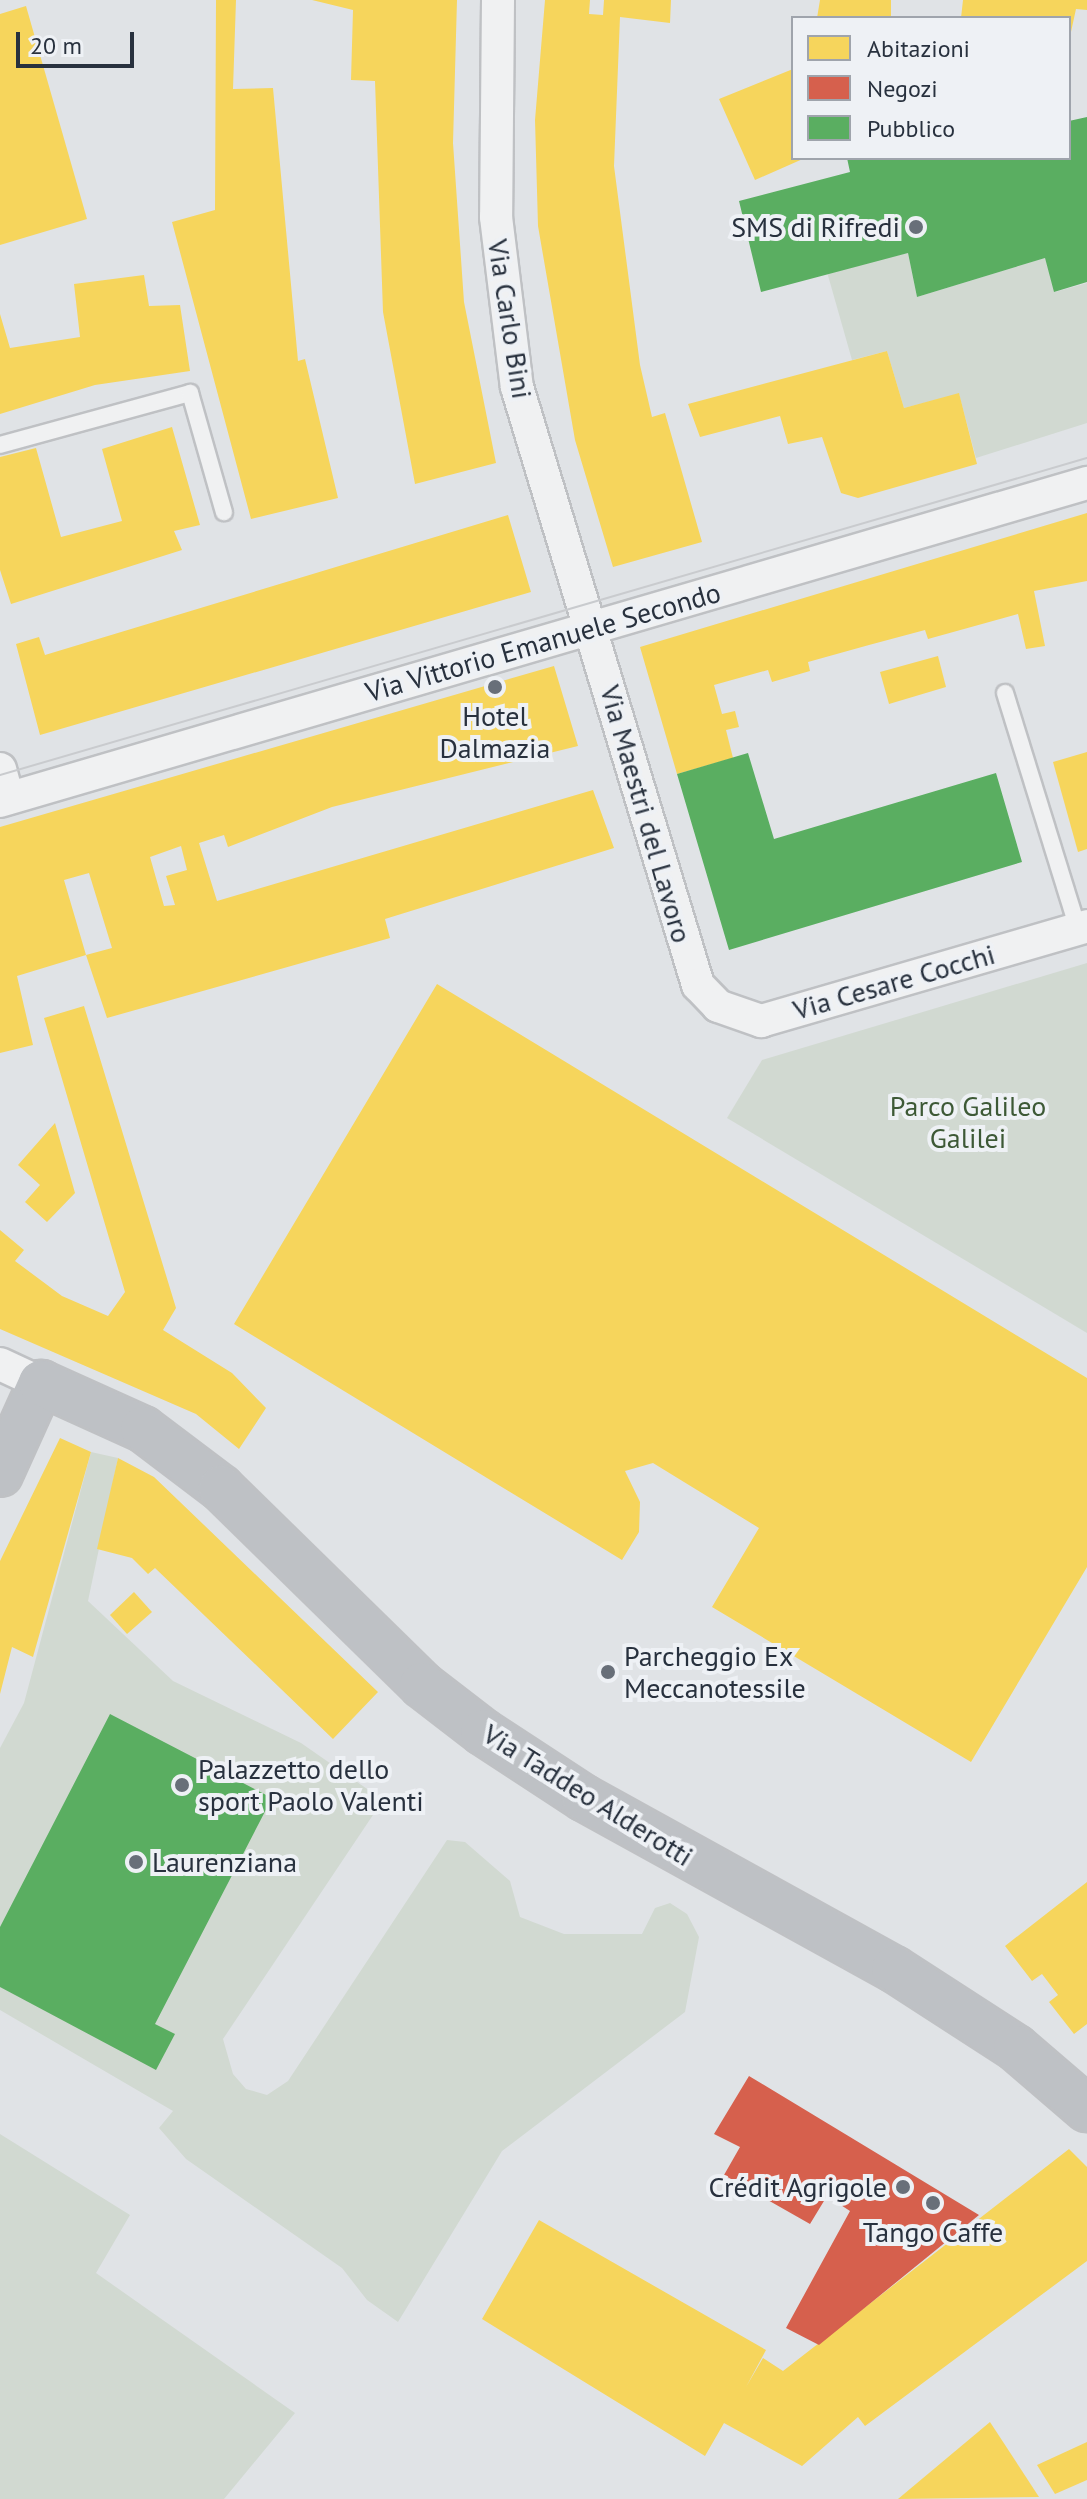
<!DOCTYPE html>
<meta charset="utf-8">
<style>
body{margin:0}
#map{position:relative;width:1087px;height:2499px;overflow:hidden;background:#e0e3e6;font-family:"PT Sans",sans-serif}
div>[style]{position:absolute}
.green>*{inset:0;background:#d1d9d1}
.homes>*{inset:0;background:#f6d55c}
.shops>*{inset:0;background:#d6604d}
.public>*{inset:0;background:#5aae61}
.roads{filter:drop-shadow(2px 0 #bfc1c4) drop-shadow(-2px 0 #bfc1c4) drop-shadow(0 2px #bfc1c4) drop-shadow(0 -2px #bfc1c4)}
.lane>*{height:16px;margin:-8px;padding:0 8px;transform-origin:8px;border-radius:8px;background:#f0f1f2}
.street>*{height:32px;margin:-16px;padding:0 16px;transform-origin:16px;border-radius:16px;background:#f0f1f2}
.secondary>*{height:44px;margin:-22px;padding:0 22px;transform-origin:22px;border-radius:22px;background:#bec1c5}
.tram>*{height:2px;margin:-1px;padding:0 1px;transform-origin:1px;border-radius:1px;background:#c9cbce}
.dots>*{width:22px;height:22px;translate:-50% -50%;box-sizing:border-box;border:4px solid #eef1f5;border-radius:50%}
span{translate:-50% -50%;white-space:nowrap;text-align:center;line-height:1.15;-webkit-text-stroke:8px #eef1f5;paint-order:stroke}
.poi-label{font-size:28px;color:#28313e}
.right{translate:-100% -50%;text-align:right}
.left{translate:0 -50%;text-align:left}
.street-label{font-size:28px;color:#28313e}
.park-label{font-size:28px;color:#3d5936}
.legend{position:absolute;left:791px;top:16px;width:280px;height:144px;box-sizing:border-box;background:#eef1f5;border:2px solid #9fa4ac;margin:0;padding:10px 14px;list-style:none;font-size:24px;color:#28313e}
.legend li{display:flex;align-items:center;gap:16px;height:40px}
.legend b{width:40px;border:2px solid #9fa4ac}
.scale{position:absolute;left:16px;top:32px;width:118px;height:36px;box-sizing:border-box;border:4px solid #28313e;border-top:0;padding-left:10px;font-size:24px;line-height:28px;white-space:nowrap;color:#28313e;-webkit-text-stroke:6px #eef1f5;paint-order:stroke}
</style>
<div id="map">
<div class="green">
<i style="clip-path:polygon(908px 253px,917px 297px,1045px 258px,1055px 292px,1087px 283px,1087px 423px,976px 458px,959px 394px,904px 408px,887px 351px,852px 360px,827px 272px)"></i>
<i style="clip-path:polygon(1087px 963px,1087px 1333px,727px 1118px,762px 1060px)"></i>
<i style="clip-path:polygon(91px 1452px,118px 1458px,88px 1601px,173px 1681px,301px 1743px,383px 1800px,223px 2039px,233px 2074px,246px 2089px,267px 2095px,288px 2081px,447px 1840px,465px 1842px,510px 1881px,520px 1917px,564px 1934px,642px 1934px,655px 1908px,670px 1903px,687px 1914px,699px 1937px,685px 2012px,502px 2151px,398px 2322px,367px 2300px,342px 2268px,186px 2159px,159px 2128px,173px 2111px,0 2010px,0 1748px,24px 1703px)"></i>
<i style="clip-path:polygon(0 2134px,130px 2215px,96px 2273px,295px 2413px,224px 2499px,0 2499px)"></i>
</div>
<div class="homes">
<i style="clip-path:polygon(216px 0,236px 0,233px 89px,273px 88px,298px 361px,305px 359px,338px 498px,251px 519px,172px 222px,215px 210px)"></i>
<i style="clip-path:polygon(312px 0,457px 0,453px 143px,464px 302px,496px 463px,415px 484px,383px 312px,375px 81px,351px 80px,353px 10px)"></i>
<i style="clip-path:polygon(545px 0,590px 0,589px 14px,603px 15px,604px 0,671px 0,670px 23px,620px 17px,614px 166px,640px 365px,652px 417px,665px 413px,702px 542px,613px 567px,575px 440px,538px 226px,535px 120px)"></i>
<i style="clip-path:polygon(820px 0,891px 0,891px 18px,817px 18px)"></i>
<i style="clip-path:polygon(963px 0,1087px 0,1087px 10px,1076px 9px,1069px 41px,1069px 18px,961px 18px)"></i>
<i style="clip-path:polygon(26px 6px,87px 219px,0 245px,0 14px)"></i>
<i style="clip-path:polygon(793px 69px,793px 158px,805px 158px,755px 180px,719px 99px)"></i>
<i style="clip-path:polygon(144px 275px,149px 306px,180px 305px,190px 371px,95px 385px,0 414px,0 314px,10px 348px,80px 337px,74px 284px)"></i>
<i style="clip-path:polygon(887px 351px,904px 408px,959px 393px,977px 464px,858px 498px,841px 493px,822px 437px,788px 444px,780px 416px,700px 437px,688px 404px)"></i>
<i style="clip-path:polygon(172px 427px,200px 525px,174px 531px,182px 550px,11px 604px,0 570px,0 457px,36px 448px,61px 537px,122px 521px,102px 449px)"></i>
<i style="clip-path:polygon(1087px 513px,1087px 581px,1034px 591px,1045px 646px,1026px 649px,1018px 614px,928px 639px,925px 630px,869px 645px,808px 662px,810px 671px,772px 682px,768px 670px,714px 685px,722px 714px,735px 711px,739px 727px,726px 730px,733px 758px,677px 774px,640px 647px)"></i>
<i style="clip-path:polygon(508px 515px,531px 592px,40px 735px,16px 644px,39px 637px,45px 655px)"></i>
<i style="clip-path:polygon(938px 656px,946px 687px,889px 704px,880px 672px)"></i>
<i style="clip-path:polygon(evenodd,554px 666px,578px 746px,332px 807px,228px 847px,224px 835px,199px 843px,217px 901px,593px 790px,614px 848px,385px 919px,390px 938px,107px 1018px,86px 955px,17px 976px,33px 1045px,0 1053px,0 827px,554px 666px,181px 846px,187px 870px,166px 876px,175px 905px,164px 906px,150px 857px,181px 846px,554px 666px,89px 873px,112px 948px,86px 955px,64px 880px,89px 873px)"></i>
<i style="clip-path:polygon(1087px 752px,1087px 849px,1078px 852px,1053px 762px)"></i>
<i style="clip-path:polygon(437px 984px,1087px 1378px,1087px 1567px,971px 1762px,712px 1607px,759px 1528px,653px 1463px,625px 1471px,640px 1502px,639px 1532px,622px 1560px,234px 1324px)"></i>
<i style="clip-path:polygon(84px 1006px,176px 1308px,163px 1330px,232px 1373px,266px 1408px,239px 1449px,196px 1414px,0 1329px,0 1230px,24px 1250px,15px 1261px,62px 1296px,108px 1316px,125px 1292px,44px 1018px)"></i>
<i style="clip-path:polygon(55px 1123px,75px 1193px,47px 1222px,25px 1202px,40px 1185px,18px 1165px)"></i>
<i style="clip-path:polygon(60px 1438px,91px 1452px,33px 1657px,12px 1647px,0 1694px,0 1561px)"></i>
<i style="clip-path:polygon(118px 1458px,154px 1477px,378px 1692px,333px 1739px,155px 1568px,148px 1574px,132px 1558px,97px 1549px)"></i>
<i style="clip-path:polygon(134px 1592px,152px 1612px,127px 1634px,110px 1615px)"></i>
<i style="clip-path:polygon(1087px 1882px,1087px 2024px,1074px 2034px,1049px 2002px,1058px 1995px,1042px 1974px,1032px 1981px,1005px 1946px)"></i>
<i style="clip-path:polygon(1069px 2149px,1087px 2167px,1087px 2261px,865px 2426px,858px 2417px,802px 2466px,724px 2423px,705px 2456px,482px 2319px,539px 2220px,766px 2350px,746px 2387px,763px 2358px,783px 2371px)"></i>
<i style="clip-path:polygon(990px 2422px,1039px 2497px,898px 2499px)"></i>
<i style="clip-path:polygon(1087px 2442px,1087px 2480px,1055px 2494px,1037px 2465px)"></i>
</div>
<div class="shops">
<i style="clip-path:polygon(749px 2076px,979px 2215px,819px 2345px,786px 2328px,850px 2211px,827px 2196px,810px 2224px,724px 2175px,740px 2147px,714px 2134px)"></i>
</div>
<div class="public">
<i style="clip-path:polygon(1087px 117px,1087px 282px,1054px 292px,1045px 258px,917px 297px,908px 253px,761px 292px,739px 201px,850px 172px,847px 158px,1069px 158px,1069px 121px)"></i>
<i style="clip-path:polygon(748px 753px,774px 839px,996px 773px,1022px 862px,729px 950px,677px 774px)"></i>
<i style="clip-path:polygon(110px 1714px,272px 1798px,155px 2024px,175px 2034px,156px 2070px,0 1987px,0 1927px)"></i>
</div>
<div class="roads">
<div class="lane">
<i style="left:0;top:445px;width:197px;rotate:-15.3deg"></i>
<i style="left:190px;top:393px;width:124px;rotate:74.1deg"></i>
<i style="left:1005px;top:693px;width:247px;rotate:72.8deg"></i>
</div>
<div class="street">
<i style="left:498px;top:0;width:217px;rotate:90.5deg"></i>
<i style="left:496px;top:217px;width:171px;rotate:83deg"></i>
<i style="left:517px;top:387px;width:625px;rotate:73.16deg"></i>
<i style="left:698px;top:985px;width:29px;rotate:46deg"></i>
<i style="left:718px;top:1006px;width:46px;rotate:19.2deg"></i>
<i style="left:761px;top:1021px;width:340px;rotate:-16.2deg"></i>
<i style="left:0;top:769px;width:30px;rotate:75deg"></i>
<i style="left:0;top:801px;width:1133px;rotate:-16.31deg"></i>
<i style="left:0;top:1364px;width:45px;rotate:24.9deg"></i>
</div>
<div class="secondary">
<i style="left:0;top:1474px;width:100px;rotate:-65.7deg"></i>
<i style="left:41px;top:1383px;width:112px;rotate:24.3deg"></i>
<i style="left:143px;top:1429px;width:98px;rotate:37.1deg"></i>
<i style="left:221px;top:1488px;width:281px;rotate:44.4deg"></i>
<i style="left:422px;top:1685px;width:77px;rotate:37.6deg"></i>
<i style="left:483px;top:1732px;width:121px;rotate:33.2deg"></i>
<i style="left:584px;top:1798px;width:354px;rotate:28.9deg"></i>
<i style="left:894px;top:1969px;width:145px;rotate:32.9deg"></i>
<i style="left:1016px;top:2048px;width:94px;rotate:40.7deg"></i>
</div>
</div>
<div class="tram">
<i style="left:0;top:775px;width:1132px;rotate:-16.26deg"></i>
</div>
<div class="dots">
<i style="left:916px;top:227px;background:#686f79"></i>
<i style="left:495px;top:687px;background:#686f79"></i>
<i style="left:608px;top:1672px;background:#686f79"></i>
<i style="left:182px;top:1785px;background:#686f79"></i>
<i style="left:136px;top:1862px;background:#686f79"></i>
<i style="left:903px;top:2187px;background:#686f79"></i>
<i style="left:933px;top:2203px;background:#686f79"></i>
</div>
<div class="poi-label">
<span class="right" style="left:900px;top:227px">SMS di Rifredi</span>
<span style="left:495px;top:732px">Hotel<br>Dalmazia</span>
<span class="left" style="left:624px;top:1672px">Parcheggio Ex<br>Meccanotessile</span>
<span class="left" style="left:198px;top:1785px">Palazzetto dello<br>sport Paolo Valenti</span>
<span class="left" style="left:152px;top:1862px">Laurenziana</span>
<span class="right" style="left:887px;top:2187px">Crédit Agrigole</span>
<span style="left:933px;top:2232px">Tango Caffe</span>
</div>
<div class="street-label">
<span style="left:510px;top:319px;rotate:81deg">Via Carlo Bini</span>
<span style="left:543px;top:642px;rotate:-16deg">Via Vittorio Emanuele Secondo</span>
<span style="left:646px;top:814px;rotate:74deg">Via Maestri del Lavoro</span>
<span style="left:894px;top:982px;rotate:-16deg">Via Cesare Cocchi</span>
<span style="left:588px;top:1795px;rotate:32deg">Via Taddeo Alderotti</span>
</div>
<div class="park-label">
<span style="left:968px;top:1122px">Parco Galileo<br>Galilei</span>
</div>
<ul class="legend">
<li><b style="height:22px;background:#f6d55c"></b>Abitazioni</li>
<li><b style="height:22px;background:#d6604d"></b>Negozi</li>
<li><b style="height:22px;background:#5aae61"></b>Pubblico</li>
</ul>
<div class="scale">20 m</div>
</div>
